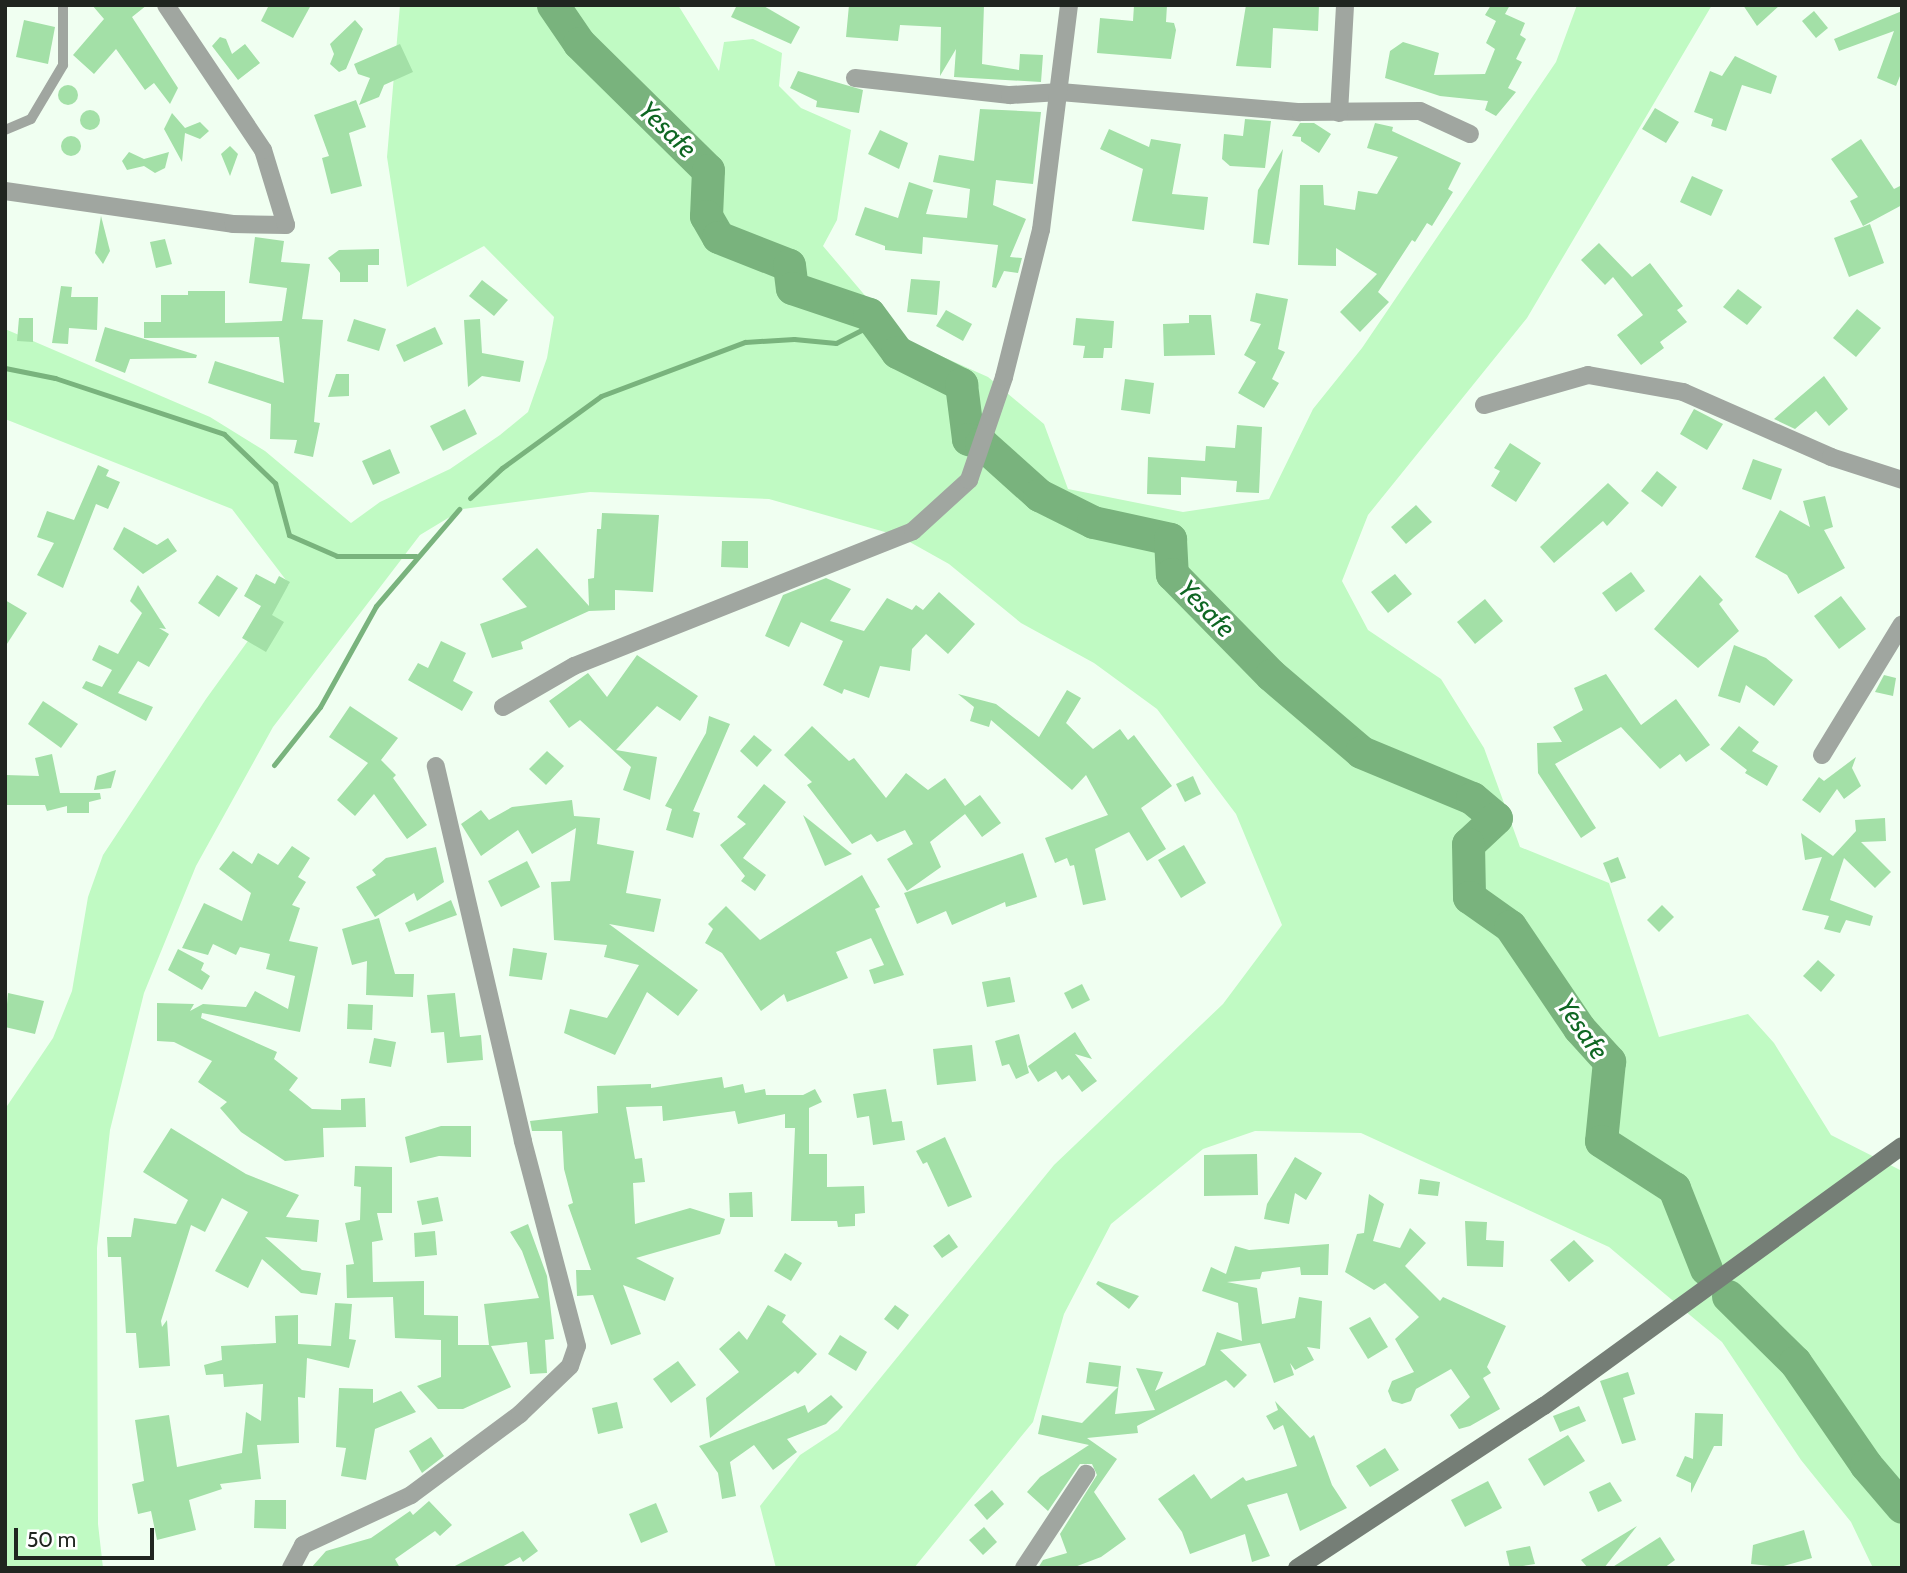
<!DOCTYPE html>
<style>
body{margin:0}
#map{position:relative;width:1907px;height:1573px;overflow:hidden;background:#f0fff1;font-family:Cabin,sans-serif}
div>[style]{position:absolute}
.green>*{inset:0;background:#c0fac3}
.stream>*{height:5px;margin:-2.5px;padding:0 2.5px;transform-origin:2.5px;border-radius:2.5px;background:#79b37d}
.river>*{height:33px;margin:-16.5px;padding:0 16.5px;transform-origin:16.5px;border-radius:16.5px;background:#79b37d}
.building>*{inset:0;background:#a3e0a7}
.round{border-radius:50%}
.lane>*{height:10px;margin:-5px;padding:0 5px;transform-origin:5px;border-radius:5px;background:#a0a6a0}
.street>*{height:18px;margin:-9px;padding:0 9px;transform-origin:9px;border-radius:9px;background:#a0a6a0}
.secondary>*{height:18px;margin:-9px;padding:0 9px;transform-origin:9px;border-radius:9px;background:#757e76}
span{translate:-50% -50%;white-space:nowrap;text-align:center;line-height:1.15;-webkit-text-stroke:6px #fff;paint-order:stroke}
.water-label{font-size:26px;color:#0f6723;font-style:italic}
.frame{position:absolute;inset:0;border:7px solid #202520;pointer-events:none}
.scale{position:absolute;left:14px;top:1528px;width:140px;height:32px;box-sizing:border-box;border:4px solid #202520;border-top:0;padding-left:9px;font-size:21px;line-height:24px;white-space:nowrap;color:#202520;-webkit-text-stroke:5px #fff;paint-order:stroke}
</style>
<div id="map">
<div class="green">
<i style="clip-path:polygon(400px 5px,678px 5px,719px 71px,724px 42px,753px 39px,782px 53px,779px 86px,801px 108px,851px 130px,837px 220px,823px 246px,901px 338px,988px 377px,1044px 424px,1068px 489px,1183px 512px,1269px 499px,1313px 409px,1362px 348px,1556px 62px,1577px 5px,1712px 5px,1527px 318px,1368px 515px,1342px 581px,1368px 630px,1441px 679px,1484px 748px,1520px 847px,1609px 883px,1659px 1037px,1748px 1014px,1774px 1043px,1831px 1135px,1902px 1171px,1902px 1568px,1873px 1568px,1851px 1522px,1801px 1460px,1722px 1342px,1609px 1247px,1361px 1133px,1255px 1131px,1203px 1149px,1111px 1224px,1064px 1314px,1033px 1422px,914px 1568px,776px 1568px,760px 1506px,800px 1455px,838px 1430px,1054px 1165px,1223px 1004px,1282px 925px,1236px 814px,1157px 709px,1094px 663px,1021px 623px,949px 564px,899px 536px,769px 499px,590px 492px,463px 509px,420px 535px,273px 727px,196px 866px,144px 993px,110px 1130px,97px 1248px,98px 1524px,103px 1568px,5px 1568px,5px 1109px,53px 1038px,72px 991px,88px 897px,103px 855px,206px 699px,289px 584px,232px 509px,5px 419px,5px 329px,210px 417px,265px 451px,351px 523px,380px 502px,450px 469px,500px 435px,528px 412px,547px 358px,554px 317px,484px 246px,407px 287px,387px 157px)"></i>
</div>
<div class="stream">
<i style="left:5px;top:368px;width:51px;rotate:11.3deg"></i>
<i style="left:55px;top:378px;width:178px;rotate:18.3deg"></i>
<i style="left:224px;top:434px;width:71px;rotate:43.9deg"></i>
<i style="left:275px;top:483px;width:54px;rotate:74.9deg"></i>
<i style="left:289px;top:535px;width:52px;rotate:23.6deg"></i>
<i style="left:337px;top:556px;width:79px"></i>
<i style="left:470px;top:498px;width:44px;rotate:-43.2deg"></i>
<i style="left:502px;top:468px;width:122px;rotate:-36deg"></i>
<i style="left:601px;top:396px;width:154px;rotate:-20.6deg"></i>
<i style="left:745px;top:342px;width:49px;rotate:-3.5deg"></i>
<i style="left:794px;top:339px;width:42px;rotate:5.4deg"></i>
<i style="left:836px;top:343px;width:44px;rotate:-27.1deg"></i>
<i style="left:274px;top:765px;width:74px;rotate:-51.6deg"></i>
<i style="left:320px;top:707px;width:115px;rotate:-61deg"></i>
<i style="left:376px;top:606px;width:128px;rotate:-49.4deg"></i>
</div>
<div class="river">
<i style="left:553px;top:5px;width:46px;rotate:55.6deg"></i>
<i style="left:579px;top:43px;width:181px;rotate:44.6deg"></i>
<i style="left:708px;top:170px;width:46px;rotate:92.5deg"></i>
<i style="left:706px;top:216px;width:24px;rotate:60deg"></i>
<i style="left:718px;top:237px;width:76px;rotate:21.5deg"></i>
<i style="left:789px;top:265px;width:23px;rotate:83deg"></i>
<i style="left:792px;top:288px;width:81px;rotate:18.7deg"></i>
<i style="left:869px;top:314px;width:47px;rotate:53.6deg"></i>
<i style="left:897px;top:352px;width:72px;rotate:26.6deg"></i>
<i style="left:961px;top:384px;width:55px;rotate:82.7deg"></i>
<i style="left:968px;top:439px;width:14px;rotate:17deg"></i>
<i style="left:981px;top:443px;width:78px;rotate:41.9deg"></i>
<i style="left:1039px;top:495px;width:60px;rotate:26.6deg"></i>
<i style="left:1093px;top:522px;width:79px;rotate:12.4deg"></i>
<i style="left:1170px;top:539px;width:35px;rotate:87deg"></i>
<i style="left:1172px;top:574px;width:141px;rotate:45.6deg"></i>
<i style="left:1271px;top:675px;width:118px;rotate:40.5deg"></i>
<i style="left:1361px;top:752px;width:120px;rotate:22.5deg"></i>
<i style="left:1472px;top:798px;width:31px;rotate:40deg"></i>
<i style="left:1496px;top:818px;width:38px;rotate:137deg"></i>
<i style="left:1468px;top:844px;width:53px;rotate:88.9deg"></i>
<i style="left:1469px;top:897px;width:50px;rotate:35.3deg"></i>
<i style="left:1510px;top:926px;width:123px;rotate:55.9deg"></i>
<i style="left:1579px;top:1028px;width:45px;rotate:47.7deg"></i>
<i style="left:1609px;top:1061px;width:80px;rotate:95.7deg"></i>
<i style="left:1601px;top:1141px;width:87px;rotate:32.8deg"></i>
<i style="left:1674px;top:1188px;width:87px;rotate:68.4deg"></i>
<i style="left:1728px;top:1296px;width:94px;rotate:44.6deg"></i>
<i style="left:1795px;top:1362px;width:125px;rotate:55.4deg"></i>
<i style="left:1866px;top:1465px;width:55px;rotate:49.4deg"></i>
</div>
<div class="building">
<i style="clip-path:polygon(92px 5px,147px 5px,132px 17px,178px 88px,170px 104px,154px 83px,145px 90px,116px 49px,94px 74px,73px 55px,104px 19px)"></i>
<i style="clip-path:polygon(269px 5px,311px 5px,293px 38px,261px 21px)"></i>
<i style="clip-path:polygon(737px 5px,762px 5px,800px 27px,791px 44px,731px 17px)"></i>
<i style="clip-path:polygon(849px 5px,984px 5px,982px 64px,1019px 70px,1020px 54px,1043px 55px,1041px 82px,954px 77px,956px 49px,940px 76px,941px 27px,900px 25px,898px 41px,846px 37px)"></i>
<i style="clip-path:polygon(1134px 5px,1167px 5px,1166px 22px,1174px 23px,1176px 30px,1171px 59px,1097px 53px,1100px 18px,1133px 21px)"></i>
<i style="clip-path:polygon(1246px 5px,1319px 5px,1318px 31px,1273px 28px,1271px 68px,1236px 66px)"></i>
<i style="clip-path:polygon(1491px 5px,1510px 5px,1505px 14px,1525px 23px,1520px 35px,1526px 39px,1516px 59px,1522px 62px,1508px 88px,1516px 92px,1496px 116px,1485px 110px,1488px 101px,1440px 96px,1385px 78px,1390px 51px,1403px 42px,1439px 53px,1434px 75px,1485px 74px,1495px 49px,1486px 43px,1496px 21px,1485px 15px)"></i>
<i style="clip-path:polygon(1743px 5px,1780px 5px,1757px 26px)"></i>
<i style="clip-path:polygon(1814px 11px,1828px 28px,1816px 38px,1802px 21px)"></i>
<i style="clip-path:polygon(1902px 11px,1902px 71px,1896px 86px,1877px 78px,1894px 31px,1839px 51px,1834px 39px)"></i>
<i style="clip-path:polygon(24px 20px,55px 27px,48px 64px,16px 57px)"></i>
<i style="clip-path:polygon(355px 20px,363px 29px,346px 69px,339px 72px,330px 64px,334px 54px,330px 44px)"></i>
<i style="clip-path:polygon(220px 37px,226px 39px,232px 54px,245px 44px,260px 63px,238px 80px,212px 46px)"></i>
<i style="clip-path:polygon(400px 44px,413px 72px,384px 85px,379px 97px,359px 105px,370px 78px,358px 74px,354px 64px)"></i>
<i style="clip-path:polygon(1735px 56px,1777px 76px,1771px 94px,1742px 85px,1726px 131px,1711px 126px,1713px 119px,1694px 112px,1710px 71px,1722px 76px)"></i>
<i style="clip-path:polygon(798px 71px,863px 90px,859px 113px,816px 107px,817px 101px,790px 88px)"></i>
<i class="round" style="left:58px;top:85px;width:20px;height:20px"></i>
<i style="clip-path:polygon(356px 100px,366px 127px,349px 133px,362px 186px,331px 194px,322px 158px,329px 156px,314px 115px)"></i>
<i style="clip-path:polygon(1655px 108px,1679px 122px,1666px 143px,1642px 129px)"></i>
<i style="clip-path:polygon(980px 109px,1041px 112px,1033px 184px,996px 180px,993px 205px,1026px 219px,1010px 257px,1022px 258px,1018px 273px,1004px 271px,996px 288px,992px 287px,998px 245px,923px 237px,922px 254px,885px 250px,885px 246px,855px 235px,865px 207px,898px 218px,909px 182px,933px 190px,926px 214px,967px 218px,970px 189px,933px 182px,939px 155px,974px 161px)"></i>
<i class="round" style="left:80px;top:110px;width:20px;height:20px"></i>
<i style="clip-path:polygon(172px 113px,185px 128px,200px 122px,209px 131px,200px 139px,185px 133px,182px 162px,164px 129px)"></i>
<i style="clip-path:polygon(1245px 119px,1271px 121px,1265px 168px,1230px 166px,1222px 159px,1224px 134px,1243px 136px)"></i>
<i style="clip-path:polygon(1300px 123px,1314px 123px,1331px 134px,1319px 153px,1301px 141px,1301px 137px,1292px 136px)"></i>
<i style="clip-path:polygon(1375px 123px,1393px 127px,1392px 131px,1461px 163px,1448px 189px,1453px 192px,1432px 226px,1427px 223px,1415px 242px,1412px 240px,1378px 292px,1389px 302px,1360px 332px,1340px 312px,1377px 274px,1336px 248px,1336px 266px,1298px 265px,1300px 185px,1323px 185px,1324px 205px,1355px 210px,1358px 191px,1377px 194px,1398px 157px,1367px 148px)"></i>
<i style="clip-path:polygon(1109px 129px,1149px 147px,1151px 139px,1181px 144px,1172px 194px,1208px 197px,1204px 230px,1132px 221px,1143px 169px,1100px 149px)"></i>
<i style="clip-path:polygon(880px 130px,908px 143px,899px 169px,868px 154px)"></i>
<i class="round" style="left:61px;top:136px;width:20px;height:20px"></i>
<i style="clip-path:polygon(1861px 139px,1894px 189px,1902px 185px,1902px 205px,1863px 226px,1850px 201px,1858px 197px,1831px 159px)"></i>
<i style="clip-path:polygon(230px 146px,238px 154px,230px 176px,221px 154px)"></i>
<i style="clip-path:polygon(1283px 149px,1269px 245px,1253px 243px,1258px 190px)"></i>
<i style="clip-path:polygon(129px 152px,144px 159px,169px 152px,165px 168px,155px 173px,144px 166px,127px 170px,122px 161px)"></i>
<i style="clip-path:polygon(1692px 176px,1723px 190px,1711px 216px,1680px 202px)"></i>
<i style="clip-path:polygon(101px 216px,110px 251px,103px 264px,95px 253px)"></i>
<i style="clip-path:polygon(1870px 224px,1884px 263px,1849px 277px,1834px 238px)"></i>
<i style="clip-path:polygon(255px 237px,284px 241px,281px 262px,310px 264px,302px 319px,323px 320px,314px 422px,320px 423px,313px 457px,294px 453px,297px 440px,270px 439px,271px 404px,208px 383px,215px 361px,284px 383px,279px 337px,144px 338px,144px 322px,161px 322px,161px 295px,188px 295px,188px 291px,225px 291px,225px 323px,282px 321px,287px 288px,249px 283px)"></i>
<i style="clip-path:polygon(165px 239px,172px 264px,156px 268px,150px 242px)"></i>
<i style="clip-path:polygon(1599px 243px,1632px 277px,1650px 263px,1683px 306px,1677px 310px,1687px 322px,1660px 342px,1664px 348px,1641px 365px,1617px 335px,1643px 315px,1613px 277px,1605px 285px,1581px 260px)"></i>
<i style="clip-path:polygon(379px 249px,379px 265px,368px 265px,368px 282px,340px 282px,340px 273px,328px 258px,339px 250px)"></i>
<i style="clip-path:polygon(911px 279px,940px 281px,937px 315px,907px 312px)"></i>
<i style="clip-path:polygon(482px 280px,508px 300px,494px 316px,469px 296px)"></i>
<i style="clip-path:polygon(61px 286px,72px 287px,71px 297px,98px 297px,97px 330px,69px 328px,68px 344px,52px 343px)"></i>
<i style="clip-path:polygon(1738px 289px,1762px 307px,1747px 325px,1723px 307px)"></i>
<i style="clip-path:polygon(1256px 293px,1288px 299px,1278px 349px,1285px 352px,1272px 379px,1279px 383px,1264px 408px,1238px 393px,1256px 362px,1244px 355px,1261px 324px,1250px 321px)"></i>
<i style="clip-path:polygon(1857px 309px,1881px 328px,1856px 357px,1833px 338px)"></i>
<i style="clip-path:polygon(946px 310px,972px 324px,963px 341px,936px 326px)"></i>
<i style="clip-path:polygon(1189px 315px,1211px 315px,1215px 355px,1164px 356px,1163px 324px,1189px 323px)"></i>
<i style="clip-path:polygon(19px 318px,33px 318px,33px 342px,17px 341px)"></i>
<i style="clip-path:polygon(1076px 318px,1114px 321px,1112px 348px,1104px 348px,1103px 358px,1083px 358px,1085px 346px,1073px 345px)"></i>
<i style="clip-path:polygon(354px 319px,386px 329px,379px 351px,347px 341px)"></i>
<i style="clip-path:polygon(480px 319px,482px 353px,524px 361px,520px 382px,482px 376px,468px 387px,464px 320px)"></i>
<i style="clip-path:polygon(105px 327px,197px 355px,196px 358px,130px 359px,125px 373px,95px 361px)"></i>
<i style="clip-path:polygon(435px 327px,443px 344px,404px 362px,396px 345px)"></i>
<i style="clip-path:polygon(336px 374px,349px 374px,349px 396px,328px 397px)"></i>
<i style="clip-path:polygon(1824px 376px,1848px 409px,1829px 426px,1816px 411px,1795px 429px,1774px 419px)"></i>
<i style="clip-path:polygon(1125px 379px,1154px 383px,1150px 414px,1121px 410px)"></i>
<i style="clip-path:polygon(465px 409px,477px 434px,443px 451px,430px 426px)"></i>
<i style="clip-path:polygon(1694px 409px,1723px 424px,1707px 450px,1680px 434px)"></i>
<i style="clip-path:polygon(1237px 425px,1262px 427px,1259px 493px,1236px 492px,1237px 481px,1181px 477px,1181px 495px,1147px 494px,1148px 457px,1205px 461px,1206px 446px,1235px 448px)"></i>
<i style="clip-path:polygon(1510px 443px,1541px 463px,1516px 502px,1491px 486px,1500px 471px,1494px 468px)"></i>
<i style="clip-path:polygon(390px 449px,400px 473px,373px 485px,362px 461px)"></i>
<i style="clip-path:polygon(1753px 459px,1782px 469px,1771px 500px,1742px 489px)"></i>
<i style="clip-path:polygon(98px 465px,109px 470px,106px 476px,120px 482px,108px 509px,96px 504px,63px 588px,37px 575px,54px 543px,37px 537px,47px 511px,74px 520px)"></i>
<i style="clip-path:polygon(1657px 471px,1677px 487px,1662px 507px,1641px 491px)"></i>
<i style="clip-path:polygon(1608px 483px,1629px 503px,1607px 526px,1603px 521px,1554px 563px,1540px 547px)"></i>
<i style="clip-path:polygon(1825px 496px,1833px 527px,1824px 530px,1845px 568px,1798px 594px,1787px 575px,1755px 557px,1780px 510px,1810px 527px,1803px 501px)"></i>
<i style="clip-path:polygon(1416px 505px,1432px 522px,1406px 544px,1391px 527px)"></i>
<i style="clip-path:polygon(602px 513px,659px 515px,653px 592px,615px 590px,615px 610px,589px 611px,521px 642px,523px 649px,492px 658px,480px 624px,527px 607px,502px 579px,537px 548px,589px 606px,588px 579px,594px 578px,597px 529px,601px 529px)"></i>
<i style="clip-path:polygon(124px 527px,157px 545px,168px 538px,177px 551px,143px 574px,113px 549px)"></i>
<i style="clip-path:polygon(722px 541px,748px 541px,748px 568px,721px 567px)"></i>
<i style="clip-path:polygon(1631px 572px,1645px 591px,1616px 612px,1602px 593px)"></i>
<i style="clip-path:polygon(256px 574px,275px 584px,279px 576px,290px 582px,272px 615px,284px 622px,266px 652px,242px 638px,261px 606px,244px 596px)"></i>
<i style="clip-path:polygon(1395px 574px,1412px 594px,1388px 613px,1371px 592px)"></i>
<i style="clip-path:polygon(217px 575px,238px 588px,219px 617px,198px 603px)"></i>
<i style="clip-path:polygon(1700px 575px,1723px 600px,1719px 604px,1739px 631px,1698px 668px,1654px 629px)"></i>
<i style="clip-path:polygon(826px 578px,851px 589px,830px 621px,864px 631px,887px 598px,912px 610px,916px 605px,923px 610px,939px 592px,975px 624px,948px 654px,926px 634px,912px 649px,910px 671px,880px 666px,869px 698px,844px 689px,842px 694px,823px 685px,843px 641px,801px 622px,789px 647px,765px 636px,783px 595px)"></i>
<i style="clip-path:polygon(138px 585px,166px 629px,159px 628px,169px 634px,149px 667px,138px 661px,118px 693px,153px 707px,146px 721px,82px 688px,86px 681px,102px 687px,112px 670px,92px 660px,99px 645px,118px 654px,142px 613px,130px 601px)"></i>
<i style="clip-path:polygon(1841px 596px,1866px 629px,1839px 649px,1814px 616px)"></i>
<i style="clip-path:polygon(1485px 599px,1503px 621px,1475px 644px,1457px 622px)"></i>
<i style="clip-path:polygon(5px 600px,27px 613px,5px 647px)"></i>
<i style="clip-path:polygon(441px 641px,466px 653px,453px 681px,473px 692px,462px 711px,408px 680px,418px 663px,428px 668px)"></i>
<i style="clip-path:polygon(1734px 645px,1766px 658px,1793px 680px,1774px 706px,1746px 685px,1740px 703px,1718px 696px)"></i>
<i style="clip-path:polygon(637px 655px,698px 696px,680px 721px,657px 706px,616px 750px,657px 757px,650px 800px,623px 790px,631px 767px,580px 720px,569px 728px,549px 701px,588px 673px,607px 697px)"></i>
<i style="clip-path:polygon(1606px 674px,1641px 725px,1676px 699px,1710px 745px,1686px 762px,1680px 754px,1660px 769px,1621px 727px,1555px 764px,1596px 828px,1581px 838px,1538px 773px,1537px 743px,1562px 742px,1553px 727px,1583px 710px,1574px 688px)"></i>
<i style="clip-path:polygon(1884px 675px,1896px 678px,1893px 696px,1875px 692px)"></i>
<i style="clip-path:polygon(1067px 690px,1081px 698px,1066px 723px,1093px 749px,1120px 729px,1128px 740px,1134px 735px,1172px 786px,1141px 808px,1166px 849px,1147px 861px,1129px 832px,1095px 849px,1106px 900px,1083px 905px,1074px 865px,1070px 866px,1067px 858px,1055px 863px,1045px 838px,1108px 815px,1086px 775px,1072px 790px,991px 720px,989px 727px,970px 721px,974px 707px,958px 694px,996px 704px,1039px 737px)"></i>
<i style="clip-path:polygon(43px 701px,78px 724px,61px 748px,28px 724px)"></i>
<i style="clip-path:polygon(350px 706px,398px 738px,381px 760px,396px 775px,393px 778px,427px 825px,407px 839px,374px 794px,355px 816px,337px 800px,368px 763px,329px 737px)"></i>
<i style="clip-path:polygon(709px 716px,730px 724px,693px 811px,700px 813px,693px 838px,666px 830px,672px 809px,665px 806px,706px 733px)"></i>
<i style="clip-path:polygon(812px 726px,849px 761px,854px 758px,886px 798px,906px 773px,928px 790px,945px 778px,965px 806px,980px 795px,1001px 823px,982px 837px,965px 814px,930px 842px,941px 867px,907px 891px,887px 859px,913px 844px,905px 830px,877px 842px,871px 834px,852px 844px,807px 785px,812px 782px,784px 755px)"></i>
<i style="clip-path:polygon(1739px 726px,1759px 742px,1752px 751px,1778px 766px,1767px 786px,1745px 773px,1747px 770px,1720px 749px)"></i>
<i style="clip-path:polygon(754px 735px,772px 750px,757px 767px,740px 751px)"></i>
<i style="clip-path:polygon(547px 751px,564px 766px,546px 785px,529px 769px)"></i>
<i style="clip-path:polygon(52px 754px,60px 793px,100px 793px,101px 799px,89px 802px,89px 813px,67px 813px,67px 806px,47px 811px,45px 805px,5px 805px,5px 775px,39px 776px,35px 758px)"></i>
<i style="clip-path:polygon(1856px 757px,1852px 768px,1861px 786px,1844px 799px,1837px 789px,1820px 813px,1802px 800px,1819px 777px,1824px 781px)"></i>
<i style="clip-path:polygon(116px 770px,111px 788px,94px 790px,97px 776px)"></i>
<i style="clip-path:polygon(1193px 776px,1201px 794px,1185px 802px,1176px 784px)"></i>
<i style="clip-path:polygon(764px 784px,786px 802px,743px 858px,766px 875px,755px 891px,741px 881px,745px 876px,720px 845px,746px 824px,737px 817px)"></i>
<i style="clip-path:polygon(572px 800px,574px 816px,600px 818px,597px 844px,634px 851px,626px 893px,661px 899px,654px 932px,609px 924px,698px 990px,678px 1016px,647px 992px,615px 1055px,564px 1033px,570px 1009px,607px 1018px,639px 965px,604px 957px,607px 945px,554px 940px,551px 882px,570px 881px,576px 828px,532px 854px,518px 830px,481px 856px,461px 824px,481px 810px,489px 820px,512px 807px)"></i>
<i style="clip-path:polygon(803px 815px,852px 854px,825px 866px)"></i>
<i style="clip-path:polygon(1885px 818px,1886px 841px,1861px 842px,1891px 872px,1875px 888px,1844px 858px,1830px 900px,1873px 916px,1870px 926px,1846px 920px,1840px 933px,1824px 929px,1829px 916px,1802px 910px,1822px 857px,1805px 860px,1801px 833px,1833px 856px,1856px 831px,1855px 820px)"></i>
<i style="clip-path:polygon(1184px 845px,1206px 883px,1181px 898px,1158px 860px)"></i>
<i style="clip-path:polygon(292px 846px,310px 858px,298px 877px,306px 882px,292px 905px,300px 908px,289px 941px,318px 947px,300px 1032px,202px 1013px,201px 1018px,277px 1052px,274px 1059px,298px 1078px,289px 1090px,312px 1109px,341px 1110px,341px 1099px,365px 1098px,366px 1127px,323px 1128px,324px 1157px,285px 1161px,241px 1132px,220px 1108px,227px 1102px,198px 1082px,212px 1061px,174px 1042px,157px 1041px,157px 1003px,194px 1004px,190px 1011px,203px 1004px,246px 1007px,255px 991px,288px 1009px,295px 976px,266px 969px,270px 954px,240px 947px,236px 955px,213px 944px,208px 955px,182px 948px,204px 903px,242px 921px,251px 893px,219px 869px,233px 851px,252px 864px,258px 853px,278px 865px)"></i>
<i style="clip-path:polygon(436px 847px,444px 882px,417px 901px,414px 893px,375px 917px,356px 887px,376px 875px,372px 870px,386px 858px)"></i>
<i style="clip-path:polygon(1023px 853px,1037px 897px,1006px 907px,1005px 902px,952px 925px,946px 911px,917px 924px,904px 893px)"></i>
<i style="clip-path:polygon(1618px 857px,1626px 878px,1611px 883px,1603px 863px)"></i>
<i style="clip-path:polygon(527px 861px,540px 887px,501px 907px,488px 881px)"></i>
<i style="clip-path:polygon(862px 875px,880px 907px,875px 909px,904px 975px,874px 984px,869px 970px,884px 965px,871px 938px,836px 952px,848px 978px,787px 1002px,784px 994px,761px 1011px,722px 953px,705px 943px,713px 929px,708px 924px,726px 906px,760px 940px)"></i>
<i style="clip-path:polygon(451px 900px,457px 915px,409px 932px,405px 923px)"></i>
<i style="clip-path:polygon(1662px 905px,1674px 917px,1659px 932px,1647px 920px)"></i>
<i style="clip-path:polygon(379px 918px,395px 974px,414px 974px,413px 997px,366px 995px,367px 961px,352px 965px,342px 929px)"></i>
<i style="clip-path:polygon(513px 948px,547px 953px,542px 980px,509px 976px)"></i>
<i style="clip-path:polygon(178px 949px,204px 963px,201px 970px,210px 976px,202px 990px,168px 970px)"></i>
<i style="clip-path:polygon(1818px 960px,1835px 975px,1821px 992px,1803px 976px)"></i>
<i style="clip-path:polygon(1010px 977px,1015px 1002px,987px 1007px,982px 982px)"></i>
<i style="clip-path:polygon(1082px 984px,1090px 1000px,1072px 1009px,1064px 993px)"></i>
<i style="clip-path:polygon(8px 993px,44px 1001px,35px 1034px,5px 1027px)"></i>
<i style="clip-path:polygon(455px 993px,460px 1037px,481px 1035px,483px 1060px,447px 1063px,444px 1032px,431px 1033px,427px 995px)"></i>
<i style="clip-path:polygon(348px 1004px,373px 1005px,372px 1030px,347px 1029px)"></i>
<i style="clip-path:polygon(1075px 1032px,1092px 1059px,1075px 1054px,1097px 1081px,1082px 1092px,1069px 1075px,1062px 1080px,1056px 1071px,1038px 1082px,1028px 1066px)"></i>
<i style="clip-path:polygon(1019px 1034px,1029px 1073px,1016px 1079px,1009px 1064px,1002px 1066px,995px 1041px)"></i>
<i style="clip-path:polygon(374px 1038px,396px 1042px,391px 1067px,369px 1063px)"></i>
<i style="clip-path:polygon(972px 1045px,976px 1081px,937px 1085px,933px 1049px)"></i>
<i style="clip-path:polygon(722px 1077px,724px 1088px,743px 1084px,745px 1093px,765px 1089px,766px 1095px,803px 1095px,815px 1089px,822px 1102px,809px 1108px,809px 1154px,827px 1154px,827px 1187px,864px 1186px,865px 1213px,855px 1214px,855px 1226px,838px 1227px,837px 1221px,791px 1221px,795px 1128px,785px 1128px,785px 1114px,738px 1124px,735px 1111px,663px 1121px,662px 1106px,626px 1107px,635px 1159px,642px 1158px,645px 1182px,633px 1183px,635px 1224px,690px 1208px,725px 1219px,720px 1234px,636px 1258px,674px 1278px,665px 1301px,623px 1285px,641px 1334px,611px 1345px,593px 1295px,577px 1296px,576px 1270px,591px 1270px,568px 1205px,573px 1203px,564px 1169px,562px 1131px,532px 1131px,530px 1121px,598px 1113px,597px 1086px,651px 1084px,651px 1088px)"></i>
<i style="clip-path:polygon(886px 1089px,892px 1122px,902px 1121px,905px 1140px,873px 1145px,869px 1116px,857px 1118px,853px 1094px)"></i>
<i style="clip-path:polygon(441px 1126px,471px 1126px,471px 1157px,439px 1156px,410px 1163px,405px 1137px)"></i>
<i style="clip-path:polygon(171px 1128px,246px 1174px,299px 1195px,286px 1217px,319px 1220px,317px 1242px,265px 1237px,302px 1270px,321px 1273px,317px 1295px,301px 1293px,262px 1259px,248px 1288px,215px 1271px,248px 1212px,222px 1198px,205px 1232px,191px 1225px,161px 1321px,162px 1327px,167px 1320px,170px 1366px,139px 1368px,136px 1333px,126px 1333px,121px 1257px,108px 1257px,107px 1237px,131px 1237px,134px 1218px,176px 1224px,188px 1200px,143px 1172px)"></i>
<i style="clip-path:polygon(945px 1137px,972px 1197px,948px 1207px,927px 1162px,923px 1164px,916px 1151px)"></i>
<i style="clip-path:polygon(1257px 1154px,1258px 1195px,1204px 1196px,1204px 1155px)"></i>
<i style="clip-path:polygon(1295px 1157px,1322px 1173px,1306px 1200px,1295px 1193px,1289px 1224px,1264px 1219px,1267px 1204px)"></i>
<i style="clip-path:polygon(355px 1166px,392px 1167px,392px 1213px,377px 1213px,383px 1240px,372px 1242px,373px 1282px,424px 1281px,424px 1315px,458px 1316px,458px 1345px,489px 1345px,484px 1304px,539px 1298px,522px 1251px,510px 1232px,528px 1224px,547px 1276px,554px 1339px,545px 1340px,547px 1373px,530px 1374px,527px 1342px,491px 1346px,511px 1387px,463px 1409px,438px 1409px,417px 1386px,441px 1377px,441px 1340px,395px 1338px,393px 1297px,347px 1298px,346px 1265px,354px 1264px,345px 1223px,360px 1220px,361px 1187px,354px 1186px)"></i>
<i style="clip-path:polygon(1420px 1179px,1440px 1182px,1438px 1196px,1418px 1194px)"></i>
<i style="clip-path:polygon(752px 1192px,753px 1217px,730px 1217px,729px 1193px)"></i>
<i style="clip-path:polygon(1369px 1194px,1384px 1204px,1373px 1241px,1400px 1248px,1410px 1228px,1426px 1243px,1405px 1266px,1440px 1301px,1443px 1297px,1506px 1326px,1487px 1367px,1491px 1373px,1483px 1378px,1500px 1409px,1470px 1426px,1459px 1429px,1450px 1415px,1470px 1397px,1451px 1369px,1416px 1389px,1411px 1401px,1402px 1404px,1392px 1401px,1388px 1391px,1392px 1381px,1414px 1372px,1395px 1339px,1419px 1317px,1385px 1283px,1374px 1290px,1345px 1272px,1357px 1234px,1364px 1233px)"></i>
<i style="clip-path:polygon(438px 1197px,443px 1221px,422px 1225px,417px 1201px)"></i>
<i style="clip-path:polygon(1465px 1221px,1487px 1222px,1486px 1240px,1504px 1241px,1503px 1267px,1467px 1266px)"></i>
<i style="clip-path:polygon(435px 1231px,437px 1255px,415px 1257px,414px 1233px)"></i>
<i style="clip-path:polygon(949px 1234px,958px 1247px,942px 1258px,933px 1246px)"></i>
<i style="clip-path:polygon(1574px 1240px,1594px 1261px,1569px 1282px,1550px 1260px)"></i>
<i style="clip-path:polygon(1329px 1244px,1328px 1275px,1301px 1275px,1300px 1267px,1262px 1272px,1260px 1279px,1227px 1282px,1257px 1288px,1262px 1324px,1295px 1318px,1299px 1297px,1322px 1301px,1320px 1349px,1307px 1347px,1314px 1360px,1295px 1370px,1290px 1363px,1294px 1375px,1274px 1383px,1260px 1343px,1220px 1350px,1247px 1375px,1234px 1388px,1226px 1380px,1137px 1426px,1138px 1433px,1087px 1438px,1117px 1459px,1094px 1492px,1126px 1539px,1101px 1557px,1072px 1568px,1038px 1568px,1043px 1560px,1067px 1553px,1060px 1534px,1097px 1475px,1092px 1464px,1080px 1464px,1048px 1511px,1027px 1492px,1040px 1477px,1089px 1445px,1038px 1434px,1042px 1415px,1082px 1423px,1118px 1387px,1086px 1383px,1089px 1362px,1121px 1366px,1115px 1414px,1155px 1410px,1136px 1368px,1163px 1372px,1155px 1391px,1205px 1365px,1217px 1332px,1242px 1341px,1238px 1303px,1202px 1291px,1211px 1267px,1226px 1274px,1235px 1246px,1249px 1250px)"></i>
<i style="clip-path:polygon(785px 1253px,802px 1263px,791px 1281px,774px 1271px)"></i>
<i style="clip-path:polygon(1098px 1281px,1139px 1296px,1129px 1309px,1096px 1284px)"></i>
<i style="clip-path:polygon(335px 1303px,352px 1304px,349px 1339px,356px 1340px,349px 1368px,307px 1358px,305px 1398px,298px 1397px,299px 1443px,257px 1445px,261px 1479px,220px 1484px,222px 1489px,189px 1500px,196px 1530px,157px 1540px,151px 1511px,138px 1514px,132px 1484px,144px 1481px,135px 1420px,169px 1415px,177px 1467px,242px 1453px,246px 1412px,261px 1421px,263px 1384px,224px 1387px,223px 1374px,206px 1375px,204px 1365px,222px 1360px,221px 1346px,276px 1343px,275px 1316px,298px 1315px,298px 1344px,331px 1346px)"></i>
<i style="clip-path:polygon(768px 1305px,786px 1315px,782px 1322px,817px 1354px,798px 1374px,795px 1371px,710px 1438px,706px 1398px,739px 1372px,719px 1349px,739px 1331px,747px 1340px)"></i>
<i style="clip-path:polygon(895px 1305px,909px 1315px,898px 1330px,884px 1319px)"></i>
<i style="clip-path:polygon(1370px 1317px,1388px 1347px,1368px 1359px,1349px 1328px)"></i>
<i style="clip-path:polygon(840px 1335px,867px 1352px,856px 1371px,828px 1354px)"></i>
<i style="clip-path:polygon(678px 1361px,696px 1385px,671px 1403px,653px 1379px)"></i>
<i style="clip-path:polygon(1628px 1372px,1635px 1394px,1623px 1398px,1636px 1440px,1622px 1444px,1600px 1381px)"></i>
<i style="clip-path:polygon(339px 1388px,373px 1389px,373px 1403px,401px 1391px,416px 1412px,375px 1429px,366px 1480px,341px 1476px,346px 1448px,336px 1447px)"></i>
<i style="clip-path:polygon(831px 1395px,843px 1407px,826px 1424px,787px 1439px,797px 1452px,773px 1470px,754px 1445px,730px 1462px,736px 1496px,722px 1499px,718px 1473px,699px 1446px,805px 1405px,808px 1413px)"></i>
<i style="clip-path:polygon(1275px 1401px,1310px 1438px,1314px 1435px,1332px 1485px,1347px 1508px,1300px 1531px,1287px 1493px,1247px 1505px,1270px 1556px,1252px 1562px,1245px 1534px,1190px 1554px,1182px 1532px,1158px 1499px,1194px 1474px,1211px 1499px,1243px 1477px,1246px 1481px,1297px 1466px,1283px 1425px,1274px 1430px,1266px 1416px,1278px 1410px)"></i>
<i style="clip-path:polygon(617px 1402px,623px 1428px,598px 1434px,592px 1408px)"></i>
<i style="clip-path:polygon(1579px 1406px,1586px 1421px,1560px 1432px,1553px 1416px)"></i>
<i style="clip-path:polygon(1695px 1413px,1723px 1414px,1722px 1446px,1714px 1446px,1691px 1493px,1691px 1483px,1676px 1476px,1685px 1456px,1693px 1459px)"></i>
<i style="clip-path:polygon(1568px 1435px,1585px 1461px,1544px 1486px,1528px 1459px)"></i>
<i style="clip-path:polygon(431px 1437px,444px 1456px,422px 1473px,409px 1451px)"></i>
<i style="clip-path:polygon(1385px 1448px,1399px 1470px,1370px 1487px,1356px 1466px)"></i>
<i style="clip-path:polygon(1488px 1481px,1502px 1508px,1465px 1527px,1451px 1500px)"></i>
<i style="clip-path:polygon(1610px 1482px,1622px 1501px,1598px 1512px,1589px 1492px)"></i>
<i style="clip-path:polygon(992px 1490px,1004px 1504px,987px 1520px,974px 1505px)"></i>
<i style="clip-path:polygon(255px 1500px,286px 1500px,286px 1529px,254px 1528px)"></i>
<i style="clip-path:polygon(429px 1501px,452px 1525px,440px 1536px,435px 1531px,395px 1559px,400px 1568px,311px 1568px,326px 1551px,371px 1538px,410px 1511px,413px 1515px)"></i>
<i style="clip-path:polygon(656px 1503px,668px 1532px,641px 1543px,629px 1514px)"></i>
<i style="clip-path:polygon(1637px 1526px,1604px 1568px,1588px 1568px,1581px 1560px)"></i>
<i style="clip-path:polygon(984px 1527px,997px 1542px,983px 1555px,969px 1540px)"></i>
<i style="clip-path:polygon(1804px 1530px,1812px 1558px,1780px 1567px,1751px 1564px,1753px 1545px)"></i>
<i style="clip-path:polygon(523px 1531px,538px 1551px,523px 1562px,520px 1557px,500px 1568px,451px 1568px)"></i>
<i style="clip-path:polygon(1660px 1537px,1675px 1560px,1664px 1568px,1611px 1568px)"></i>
<i style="clip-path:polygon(1530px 1546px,1535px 1564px,1510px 1568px,1506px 1551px)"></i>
</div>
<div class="lane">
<i style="left:5px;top:130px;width:28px;rotate:-23deg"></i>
<i style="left:31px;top:119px;width:63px;rotate:-59.3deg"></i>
<i style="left:63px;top:65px;width:60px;rotate:-90deg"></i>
</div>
<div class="street">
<i style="left:855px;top:78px;width:156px;rotate:6.3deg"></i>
<i style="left:1010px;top:95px;width:50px;rotate:-3.4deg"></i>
<i style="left:1060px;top:92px;width:241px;rotate:4.8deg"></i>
<i style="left:1300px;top:112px;width:120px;rotate:-0.5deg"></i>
<i style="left:1420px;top:111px;width:55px;rotate:24.7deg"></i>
<i style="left:1339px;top:113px;width:108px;rotate:-86.8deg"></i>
<i style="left:5px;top:191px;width:230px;rotate:8.2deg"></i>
<i style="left:233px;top:224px;width:53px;rotate:1.1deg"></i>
<i style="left:286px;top:225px;width:78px;rotate:-107deg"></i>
<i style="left:263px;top:150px;width:174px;rotate:-123.8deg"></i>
<i style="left:1484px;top:405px;width:108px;rotate:-16.1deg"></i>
<i style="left:1588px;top:375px;width:97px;rotate:10.1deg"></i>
<i style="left:1683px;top:392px;width:162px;rotate:23.7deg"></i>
<i style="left:1831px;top:457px;width:75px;rotate:17.9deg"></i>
<i style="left:503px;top:707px;width:82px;rotate:-30deg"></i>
<i style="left:574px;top:666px;width:365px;rotate:-21.7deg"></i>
<i style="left:913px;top:531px;width:76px;rotate:-42.3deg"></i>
<i style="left:969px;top:480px;width:109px;rotate:-71.2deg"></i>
<i style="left:1004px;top:377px;width:152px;rotate:-75.9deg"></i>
<i style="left:1041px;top:230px;width:227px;rotate:-82.9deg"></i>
<i style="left:1822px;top:755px;width:153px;rotate:-58.6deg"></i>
<i style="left:291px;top:1568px;width:26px;rotate:-62deg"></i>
<i style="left:303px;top:1545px;width:119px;rotate:-24.8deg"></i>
<i style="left:411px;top:1495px;width:136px;rotate:-36.6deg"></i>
<i style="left:520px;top:1414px;width:69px;rotate:-43.8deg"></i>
<i style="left:570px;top:1366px;width:21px;rotate:-71deg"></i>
<i style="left:577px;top:1346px;width:212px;rotate:-104.8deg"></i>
<i style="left:523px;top:1141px;width:385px;rotate:-103.1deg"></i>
<i style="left:1024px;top:1568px;width:113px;rotate:-56.6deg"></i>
</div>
<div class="secondary">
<i style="left:1297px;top:1568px;width:295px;rotate:-33.3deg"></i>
<i style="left:1544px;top:1406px;width:442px;rotate:-36deg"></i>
</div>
<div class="water-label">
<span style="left:667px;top:130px;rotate:44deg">Yesafe</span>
<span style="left:1206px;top:609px;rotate:46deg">Yesafe</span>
<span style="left:1582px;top:1029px;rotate:55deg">Yesafe</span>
</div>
<div class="frame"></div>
<div class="scale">50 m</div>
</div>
